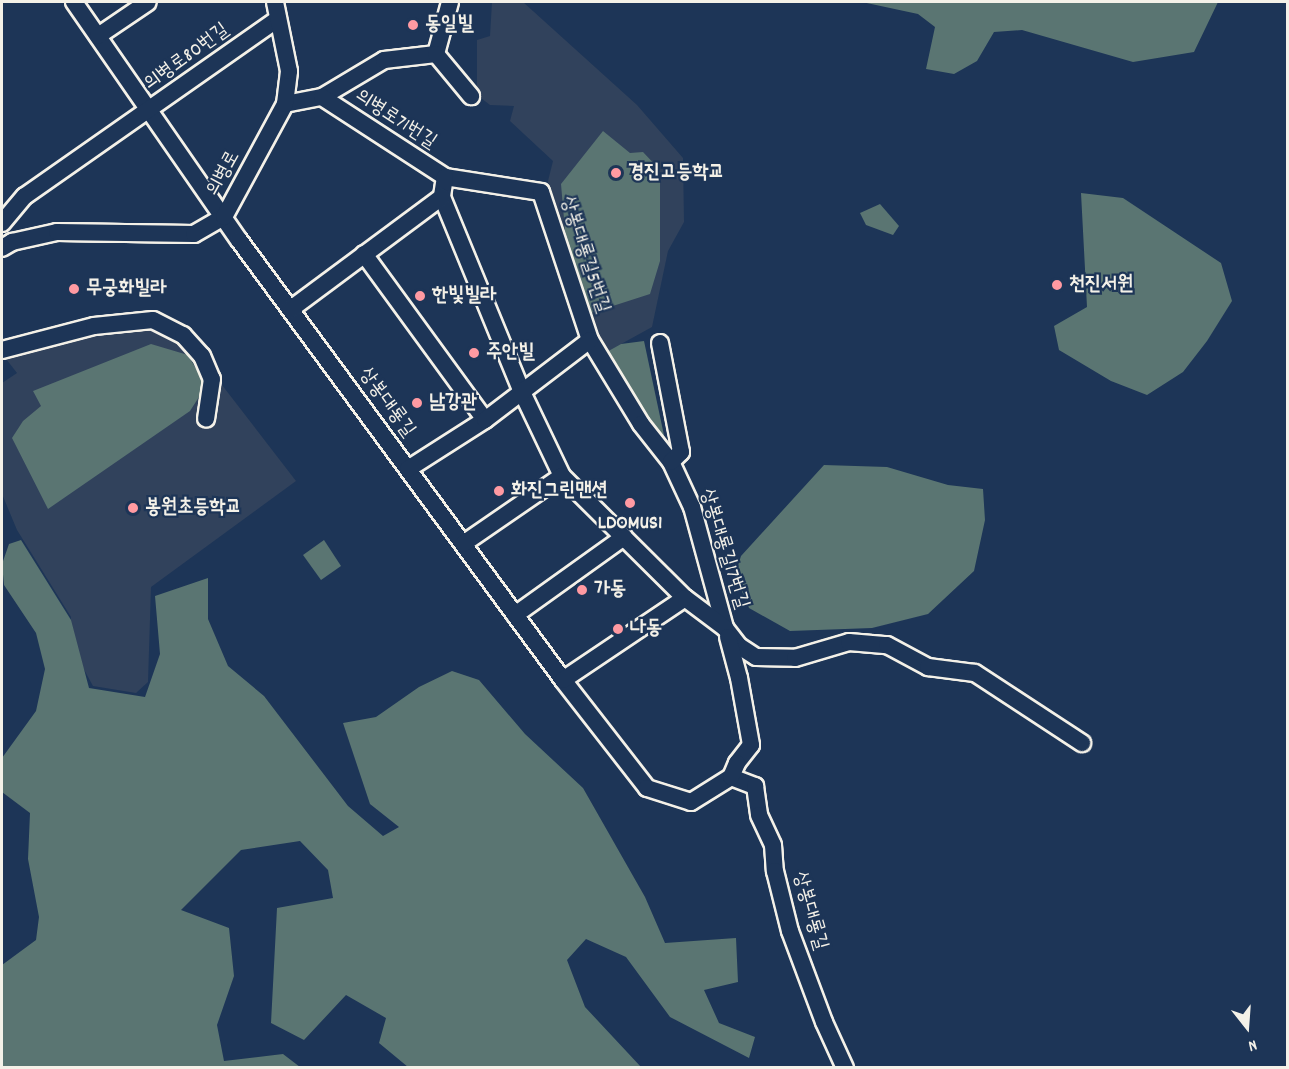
<!DOCTYPE html>
<meta charset="utf-8">
<style>
body{margin:0}
#map{position:relative;width:1289px;height:1069px;overflow:hidden;background:#1d3557;font-family:Dekko,"Poor Story",sans-serif}
div>[style]{position:absolute}
.built>*{inset:0;background:#31425c}
.green>*{inset:0;background:#5a7572}
.roads{filter:drop-shadow(2px 0 #f4f1e8) drop-shadow(-2px 0 #f4f1e8) drop-shadow(0 2px #f4f1e8) drop-shadow(0 -2px #f4f1e8)}
.minor>*{height:16px;margin:-8px;padding:0 8px;transform-origin:8px;border-radius:8px;background:#1d3557}
.dots>*{width:16px;height:16px;translate:-50% -50%;box-sizing:border-box;border:3px solid #1d3557;border-radius:50%}
span{translate:-50% -50%;white-space:nowrap;text-align:center;line-height:1.15;-webkit-text-stroke:4.5px #1d3557;paint-order:stroke}
.poi-label{font-size:20px;color:#f4f1e8;font-weight:700}
.left{translate:0 -50%;text-align:left}
.street-label{font-size:20px;color:#f4f1e8}
.frame{position:absolute;inset:0;border:3px solid #f4f1e8;pointer-events:none}
.north{position:absolute;left:1217px;top:997px;width:60px;height:60px;-webkit-text-stroke:4px #1d3557;paint-order:stroke;rotate:163deg;font-size:16px;font-weight:700;line-height:24px;text-align:center;color:#f4f1e8}
.north::after{content:'';display:block;margin:auto;width:21px;height:27px;background:#f4f1e8;clip-path:polygon(50% 0,100% 100%,50% 72%,0 100%)}
</style>
<div id="map">
<div class="built">
<i style="clip-path:polygon(492px 2px,523px 2px,637px 105px,683px 158px,684px 222px,668px 251px,652px 327px,603px 354px,570px 270px,547px 185px,553px 161px,510px 121px,514px 106px,490px 105px,477px 95px,477px 40px,490px 36px)"></i>
<i style="clip-path:polygon(99px 330px,152px 331px,178px 336px,222px 385px,296px 481px,151px 587px,148px 682px,136px 693px,93px 686px,71px 646px,71px 617px,17px 530px,2px 494px,2px 383px,17px 373px,3px 355px)"></i>
</div>
<div class="green">
<i style="clip-path:polygon(862px 2px,1218px 2px,1194px 52px,1133px 62px,1022px 30px,994px 32px,977px 61px,954px 74px,926px 69px,935px 27px,918px 14px)"></i>
<i style="clip-path:polygon(603px 131px,630px 153px,643px 152px,660px 170px,660px 261px,650px 294px,588px 314px,567px 254px,561px 184px)"></i>
<i style="clip-path:polygon(1081px 193px,1123px 198px,1221px 263px,1232px 301px,1207px 341px,1183px 372px,1147px 395px,1111px 381px,1059px 350px,1054px 326px,1087px 307px)"></i>
<i style="clip-path:polygon(880px 204px,899px 226px,893px 235px,866px 225px,860px 213px)"></i>
<i style="clip-path:polygon(644px 341px,665px 440px,603px 354px,621px 344px)"></i>
<i style="clip-path:polygon(151px 344px,188px 355px,206px 386px,190px 411px,48px 509px,12px 438px,23px 421px,41px 406px,33px 391px)"></i>
<i style="clip-path:polygon(824px 465px,887px 467px,948px 485px,983px 489px,985px 520px,974px 571px,928px 614px,872px 628px,790px 631px,749px 608px,735px 575px,741px 556px)"></i>
<i style="clip-path:polygon(21px 540px,71px 620px,89px 688px,145px 697px,160px 654px,155px 596px,208px 578px,208px 619px,228px 666px,264px 696px,348px 806px,383px 836px,399px 827px,370px 804px,343px 723px,376px 717px,419px 687px,452px 671px,479px 680px,525px 734px,583px 788px,645px 897px,665px 943px,736px 938px,738px 982px,704px 990px,719px 1023px,755px 1037px,749px 1058px,670px 1017px,626px 957px,586px 939px,567px 960px,585px 1007px,641px 1067px,408px 1067px,379px 1043px,386px 1018px,346px 995px,304px 1040px,271px 1023px,277px 908px,333px 898px,328px 870px,300px 841px,241px 850px,181px 910px,229px 928px,234px 976px,217px 1025px,224px 1061px,283px 1054px,300px 1067px,2px 1067px,2px 965px,36px 940px,39px 917px,28px 859px,30px 813px,2px 792px,2px 758px,36px 711px,45px 669px,36px 633px,4px 585px,2px 564px,9px 544px)"></i>
<i style="clip-path:polygon(324px 540px,341px 566px,321px 580px,303px 555px)"></i>
</div>
<div class="roads">
<div class="minor">
<i style="left:74px;top:2px;width:290px;rotate:55.3deg"></i>
<i style="left:239px;top:240px;width:546px;rotate:53.63deg"></i>
<i style="left:563px;top:680px;width:137px;rotate:52.1deg"></i>
<i style="left:647px;top:788px;width:46px;rotate:17.7deg"></i>
<i style="left:691px;top:802px;width:47px;rotate:-32deg"></i>
<i style="left:731px;top:777px;width:26px;rotate:21deg"></i>
<i style="left:755px;top:786px;width:29px;rotate:82deg"></i>
<i style="left:759px;top:815px;width:33px;rotate:65deg"></i>
<i style="left:773px;top:845px;width:26px;rotate:86deg"></i>
<i style="left:775px;top:871px;width:62px;rotate:76deg"></i>
<i style="left:790px;top:931px;width:97px;rotate:69.5deg"></i>
<i style="left:824px;top:1022px;width:51px;rotate:65.5deg"></i>
<i style="left:98px;top:36px;width:60px;rotate:-34.2deg"></i>
<i style="left:436px;top:54px;width:54px;rotate:-74.9deg"></i>
<i style="left:322px;top:97px;width:72px;rotate:-30.8deg"></i>
<i style="left:384px;top:60px;width:52px;rotate:-6.6deg"></i>
<i style="left:436px;top:54px;width:55px;rotate:50.2deg"></i>
<i style="left:285px;top:104px;width:38px;rotate:-11deg"></i>
<i style="left:322px;top:97px;width:147px;rotate:33deg"></i>
<i style="left:445px;top:177px;width:97px;rotate:8.9deg"></i>
<i style="left:541px;top:192px;width:156px;rotate:71.7deg"></i>
<i style="left:590px;top:340px;width:98px;rotate:58.7deg"></i>
<i style="left:641px;top:424px;width:48px;rotate:51.7deg"></i>
<i style="left:671px;top:462px;width:50px;rotate:65deg"></i>
<i style="left:692px;top:507px;width:125px;rotate:74.7deg"></i>
<i style="left:725px;top:628px;width:23px;rotate:52deg"></i>
<i style="left:739px;top:646px;width:20px;rotate:33deg"></i>
<i style="left:756px;top:657px;width:39px;rotate:1deg"></i>
<i style="left:795px;top:658px;width:56px;rotate:-16.5deg"></i>
<i style="left:849px;top:642px;width:38px;rotate:5deg"></i>
<i style="left:887px;top:645px;width:47px;rotate:28.2deg"></i>
<i style="left:928px;top:667px;width:47px;rotate:7.3deg"></i>
<i style="left:975px;top:673px;width:128px;rotate:33.2deg"></i>
<i style="left:445px;top:177px;width:20px;rotate:99deg"></i>
<i style="left:442px;top:197px;width:209px;rotate:67.7deg"></i>
<i style="left:521px;top:390px;width:95px;rotate:64.5deg"></i>
<i style="left:562px;top:476px;width:173px;rotate:44.8deg"></i>
<i style="left:685px;top:598px;width:50px;rotate:36.9deg"></i>
<i style="left:2px;top:223px;width:35px;rotate:-50deg"></i>
<i style="left:25px;top:196px;width:309px;rotate:-35deg"></i>
<i style="left:2px;top:248px;width:12px;rotate:-31deg"></i>
<i style="left:12px;top:242px;width:46px;rotate:-12.5deg"></i>
<i style="left:57px;top:232px;width:137px;rotate:0.8deg"></i>
<i style="left:194px;top:234px;width:34px;rotate:-30deg"></i>
<i style="left:224px;top:217px;width:128px;rotate:-61.6deg"></i>
<i style="left:285px;top:104px;width:33px;rotate:-83deg"></i>
<i style="left:289px;top:71px;width:70px;rotate:-101.5deg"></i>
<i style="left:364px;top:254px;width:205px;rotate:53.9deg"></i>
<i style="left:291px;top:309px;width:188px;rotate:-36.6deg"></i>
<i style="left:660px;top:343px;width:111px;rotate:79.1deg"></i>
<i style="left:681px;top:452px;width:14px;rotate:135deg"></i>
<i style="left:2px;top:350px;width:95px;rotate:-14.6deg"></i>
<i style="left:94px;top:326px;width:59px;rotate:-5.8deg"></i>
<i style="left:153px;top:320px;width:34px;rotate:27deg"></i>
<i style="left:183px;top:335px;width:28px;rotate:48deg"></i>
<i style="left:202px;top:356px;width:25px;rotate:67deg"></i>
<i style="left:212px;top:379px;width:40px;rotate:98.5deg"></i>
<i style="left:408px;top:469px;width:91px;rotate:-32.5deg"></i>
<i style="left:485px;top:420px;width:132px;rotate:-37.3deg"></i>
<i style="left:463px;top:544px;width:120px;rotate:-34.5deg"></i>
<i style="left:515px;top:615px;width:134px;rotate:-35.6deg"></i>
<i style="left:728px;top:637px;width:42px;rotate:75deg"></i>
<i style="left:739px;top:678px;width:68px;rotate:79.8deg"></i>
<i style="left:751px;top:745px;width:23px;rotate:128deg"></i>
<i style="left:737px;top:763px;width:15px;rotate:113deg"></i>
<i style="left:563px;top:680px;width:147px;rotate:-33.9deg"></i>
</div>
</div>
<div class="dots">
<i style="left:413px;top:25px;background:#ff9aa2"></i>
<i style="left:616px;top:173px;background:#ff9aa2"></i>
<i style="left:1057px;top:285px;background:#ff9aa2"></i>
<i style="left:74px;top:289px;background:#ff9aa2"></i>
<i style="left:420px;top:296px;background:#ff9aa2"></i>
<i style="left:474px;top:353px;background:#ff9aa2"></i>
<i style="left:417px;top:403px;background:#ff9aa2"></i>
<i style="left:499px;top:491px;background:#ff9aa2"></i>
<i style="left:630px;top:503px;background:#ff9aa2"></i>
<i style="left:133px;top:508px;background:#ff9aa2"></i>
<i style="left:582px;top:590px;background:#ff9aa2"></i>
<i style="left:618px;top:629px;background:#ff9aa2"></i>
</div>
<div class="poi-label">
<span class="left" style="left:425px;top:25px">동일빌</span>
<span class="left" style="left:628px;top:173px">경진고등학교</span>
<span class="left" style="left:1069px;top:285px">천진서원</span>
<span class="left" style="left:86px;top:289px">무궁화빌라</span>
<span class="left" style="left:432px;top:296px">한빛빌라</span>
<span class="left" style="left:486px;top:353px">주안빌</span>
<span class="left" style="left:429px;top:403px">남강관</span>
<span class="left" style="left:511px;top:491px">화진그린맨션</span>
<span class="left" style="left:145px;top:508px">봉원초등학교</span>
<span style="left:630px;top:524px">LDOMUS1</span>
<span class="left" style="left:594px;top:590px">가동</span>
<span class="left" style="left:630px;top:629px">나동</span>
</div>
<div class="street-label">
<span style="left:187px;top:58px;rotate:-36deg">의병로80번길</span>
<span style="left:395px;top:120px;rotate:33deg">의병로71번길</span>
<span style="left:224px;top:174px;rotate:-61deg">의병로</span>
<span style="left:584px;top:255px;rotate:72deg">상봉대룡길5번길</span>
<span style="left:386px;top:403px;rotate:54deg">상봉대룡길</span>
<span style="left:723px;top:549px;rotate:73deg">상봉대룡길17번길</span>
<span style="left:809px;top:911px;rotate:74deg">상봉대룡길</span>
</div>
<div class="frame"></div>
<div class="north">N</div>
</div>
